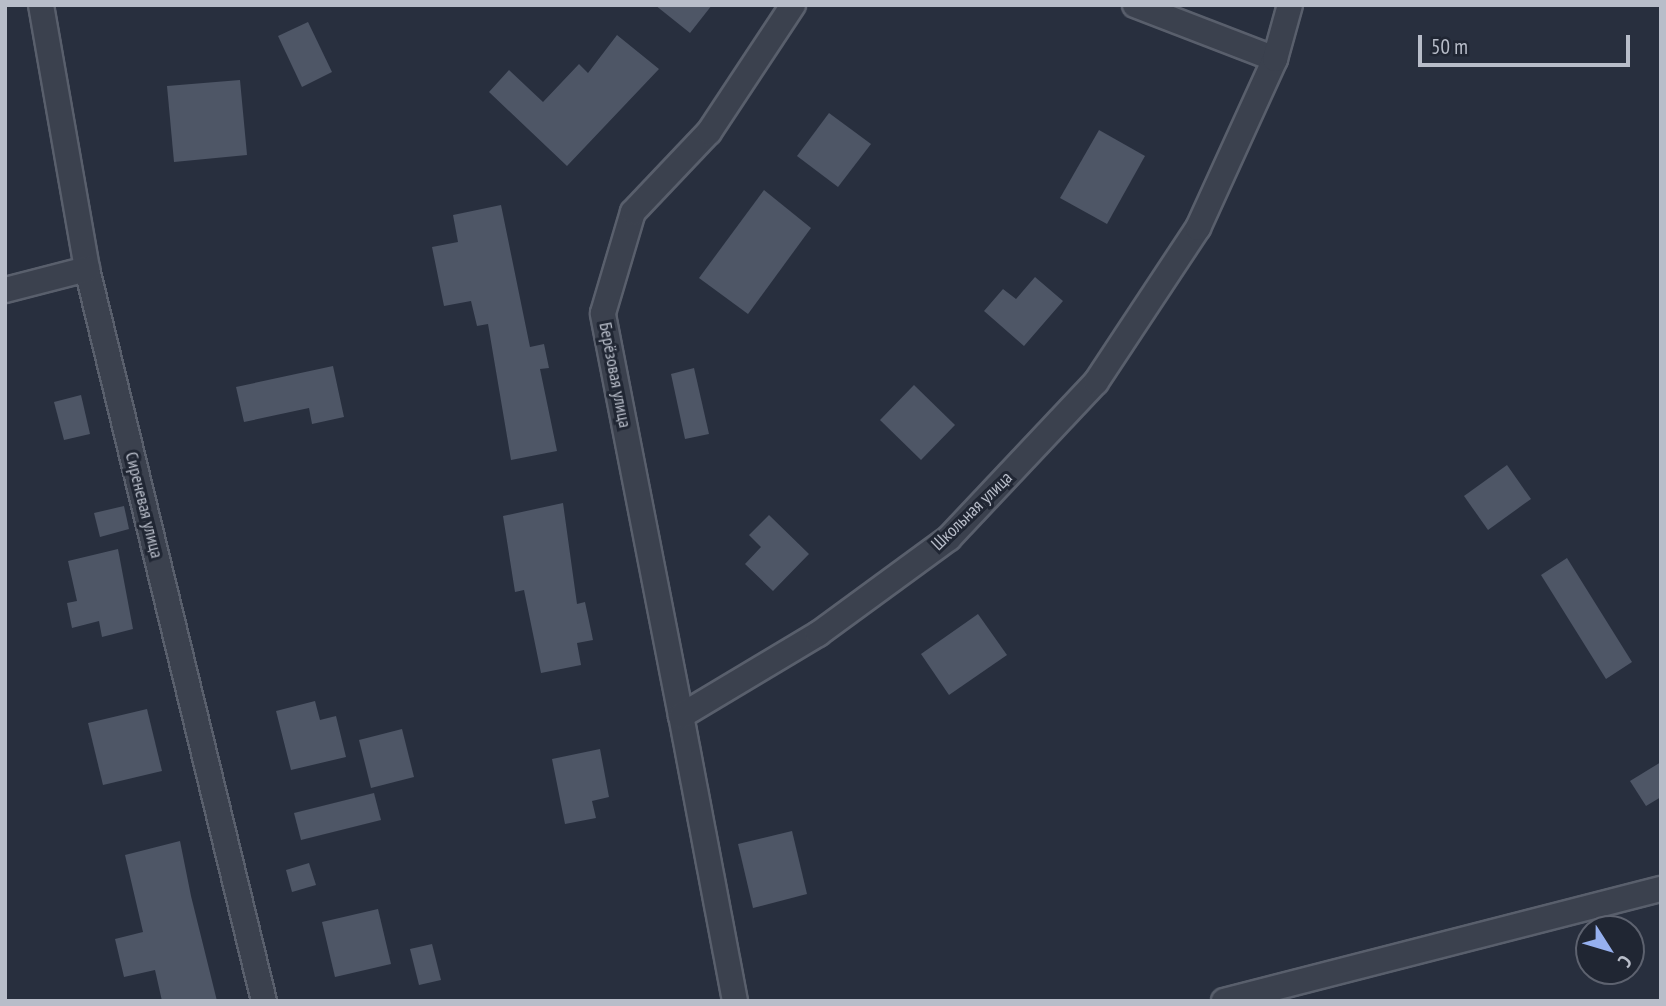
<!DOCTYPE html>
<meta charset="utf-8">
<style>
body{margin:0}
#map{position:relative;width:1666px;height:1006px;overflow:hidden;background:#282f3e;font-family:"PT Sans Narrow",sans-serif}
div>[style]{position:absolute}
.building>*{inset:0;background:#4e5666}
.roads{filter:drop-shadow(2px 0 #595f6c) drop-shadow(-2px 0 #595f6c) drop-shadow(0 2px #595f6c) drop-shadow(0 -2px #595f6c)}
.minor>*{height:24px;margin:-12px;padding:0 12px;transform-origin:12px;border-radius:12px;background:#3b414e}
span{translate:-50% -50%;white-space:nowrap;text-align:center;line-height:1.15;-webkit-text-stroke:6px #202633;paint-order:stroke}
.street-label{font-size:18px;color:#b8bdc9}
.frame{position:absolute;inset:0;border:7px solid #b8bdc9;pointer-events:none}
.north{position:absolute;left:1575px;top:915px;width:70px;height:70px;box-sizing:border-box;background:#202633;border:2px solid #5d626f;border-radius:50%;rotate:127deg;font-size:19px;font-weight:700;line-height:28px;text-align:center;color:#b8bdc9}
.north::after{content:'';display:block;margin:auto;width:24px;height:32px;background:#96b0ef;clip-path:polygon(50% 0,100% 100%,50% 72%,0 100%)}
.scale{position:absolute;left:1418px;top:35px;width:212px;height:32px;box-sizing:border-box;border:4px solid #b8bdc9;border-top:0;padding-left:9px;font-size:21px;line-height:24px;white-space:nowrap;color:#b8bdc9;-webkit-text-stroke:5px #202633;paint-order:stroke}
</style>
<div id="map">
<div class="building">
<i style="clip-path:polygon(655px 5px,712px 5px,690px 33px)"></i>
<i style="clip-path:polygon(308px 22px,332px 72px,302px 87px,278px 36px)"></i>
<i style="clip-path:polygon(617px 35px,659px 69px,567px 166px,489px 92px,509px 70px,543px 102px,579px 64px,588px 73px)"></i>
<i style="clip-path:polygon(240px 80px,247px 155px,174px 162px,167px 86px)"></i>
<i style="clip-path:polygon(829px 113px,871px 144px,838px 187px,797px 156px)"></i>
<i style="clip-path:polygon(1099px 130px,1145px 156px,1107px 224px,1060px 198px)"></i>
<i style="clip-path:polygon(764px 190px,811px 228px,748px 314px,699px 278px)"></i>
<i style="clip-path:polygon(501px 205px,530px 347px,544px 344px,549px 368px,540px 369px,557px 451px,511px 460px,488px 324px,477px 326px,471px 301px,444px 306px,432px 247px,458px 242px,453px 215px)"></i>
<i style="clip-path:polygon(1035px 277px,1063px 301px,1024px 346px,984px 311px,1003px 289px,1016px 299px)"></i>
<i style="clip-path:polygon(333px 366px,344px 417px,312px 424px,309px 408px,244px 422px,236px 387px)"></i>
<i style="clip-path:polygon(694px 368px,709px 434px,685px 439px,671px 374px)"></i>
<i style="clip-path:polygon(914px 385px,955px 425px,921px 460px,880px 420px)"></i>
<i style="clip-path:polygon(81px 395px,90px 434px,64px 440px,54px 402px)"></i>
<i style="clip-path:polygon(1507px 465px,1531px 499px,1488px 530px,1464px 496px)"></i>
<i style="clip-path:polygon(563px 503px,577px 604px,585px 602px,593px 640px,577px 643px,581px 665px,541px 673px,524px 590px,515px 592px,503px 516px)"></i>
<i style="clip-path:polygon(124px 506px,129px 529px,100px 537px,94px 513px)"></i>
<i style="clip-path:polygon(769px 515px,809px 554px,773px 591px,745px 564px,761px 547px,749px 535px)"></i>
<i style="clip-path:polygon(118px 549px,133px 629px,102px 637px,99px 621px,72px 628px,67px 603px,77px 601px,68px 561px)"></i>
<i style="clip-path:polygon(1567px 558px,1632px 662px,1606px 679px,1541px 575px)"></i>
<i style="clip-path:polygon(978px 614px,1007px 655px,949px 695px,921px 654px)"></i>
<i style="clip-path:polygon(315px 701px,320px 720px,336px 716px,346px 757px,291px 770px,276px 711px)"></i>
<i style="clip-path:polygon(147px 709px,162px 771px,103px 785px,88px 723px)"></i>
<i style="clip-path:polygon(402px 729px,414px 777px,371px 788px,359px 740px)"></i>
<i style="clip-path:polygon(600px 749px,609px 797px,592px 801px,596px 818px,565px 824px,552px 759px)"></i>
<i style="clip-path:polygon(1661px 762px,1661px 797px,1646px 806px,1630px 781px)"></i>
<i style="clip-path:polygon(374px 793px,381px 820px,301px 840px,294px 813px)"></i>
<i style="clip-path:polygon(792px 831px,807px 894px,753px 908px,738px 844px)"></i>
<i style="clip-path:polygon(180px 841px,191px 896px,217px 1001px,162px 1001px,155px 970px,124px 977px,115px 939px,143px 932px,125px 855px)"></i>
<i style="clip-path:polygon(309px 863px,316px 885px,292px 892px,286px 870px)"></i>
<i style="clip-path:polygon(378px 909px,391px 964px,335px 977px,322px 922px)"></i>
<i style="clip-path:polygon(432px 944px,441px 980px,419px 985px,410px 949px)"></i>
</div>
<div class="roads">
<div class="minor">
<i style="left:41px;top:5px;width:268px;rotate:80.1deg"></i>
<i style="left:87px;top:269px;width:753px;rotate:76.41deg"></i>
<i style="left:1135px;top:5px;width:150px;rotate:21.1deg"></i>
<i style="left:5px;top:290px;width:85px;rotate:-14.4deg"></i>
<i style="left:681px;top:716px;width:410px;rotate:-101deg"></i>
<i style="left:603px;top:313px;width:105px;rotate:-73.5deg"></i>
<i style="left:633px;top:212px;width:110px;rotate:-46.5deg"></i>
<i style="left:709px;top:132px;width:152px;rotate:-56.5deg"></i>
<i style="left:735px;top:1001px;width:290px;rotate:-100.7deg"></i>
<i style="left:681px;top:716px;width:160px;rotate:-30.9deg"></i>
<i style="left:818px;top:634px;width:162px;rotate:-36.2deg"></i>
<i style="left:949px;top:538px;width:214px;rotate:-46.7deg"></i>
<i style="left:1096px;top:382px;width:185px;rotate:-56.5deg"></i>
<i style="left:1198px;top:228px;width:186px;rotate:-65.5deg"></i>
<i style="left:1275px;top:59px;width:56px;rotate:-74.5deg"></i>
<i style="left:1224px;top:1001px;width:451px;rotate:-14.4deg"></i>
</div>
</div>
<div class="street-label">
<span style="left:615px;top:375px;rotate:79deg">Берёзовая улица</span>
<span style="left:144px;top:505px;rotate:76deg">Сиреневая улица</span>
<span style="left:972px;top:511px;rotate:-44deg">Школьная улица</span>
</div>
<div class="frame"></div>
<div class="north">С</div>
<div class="scale">50 m</div>
</div>
